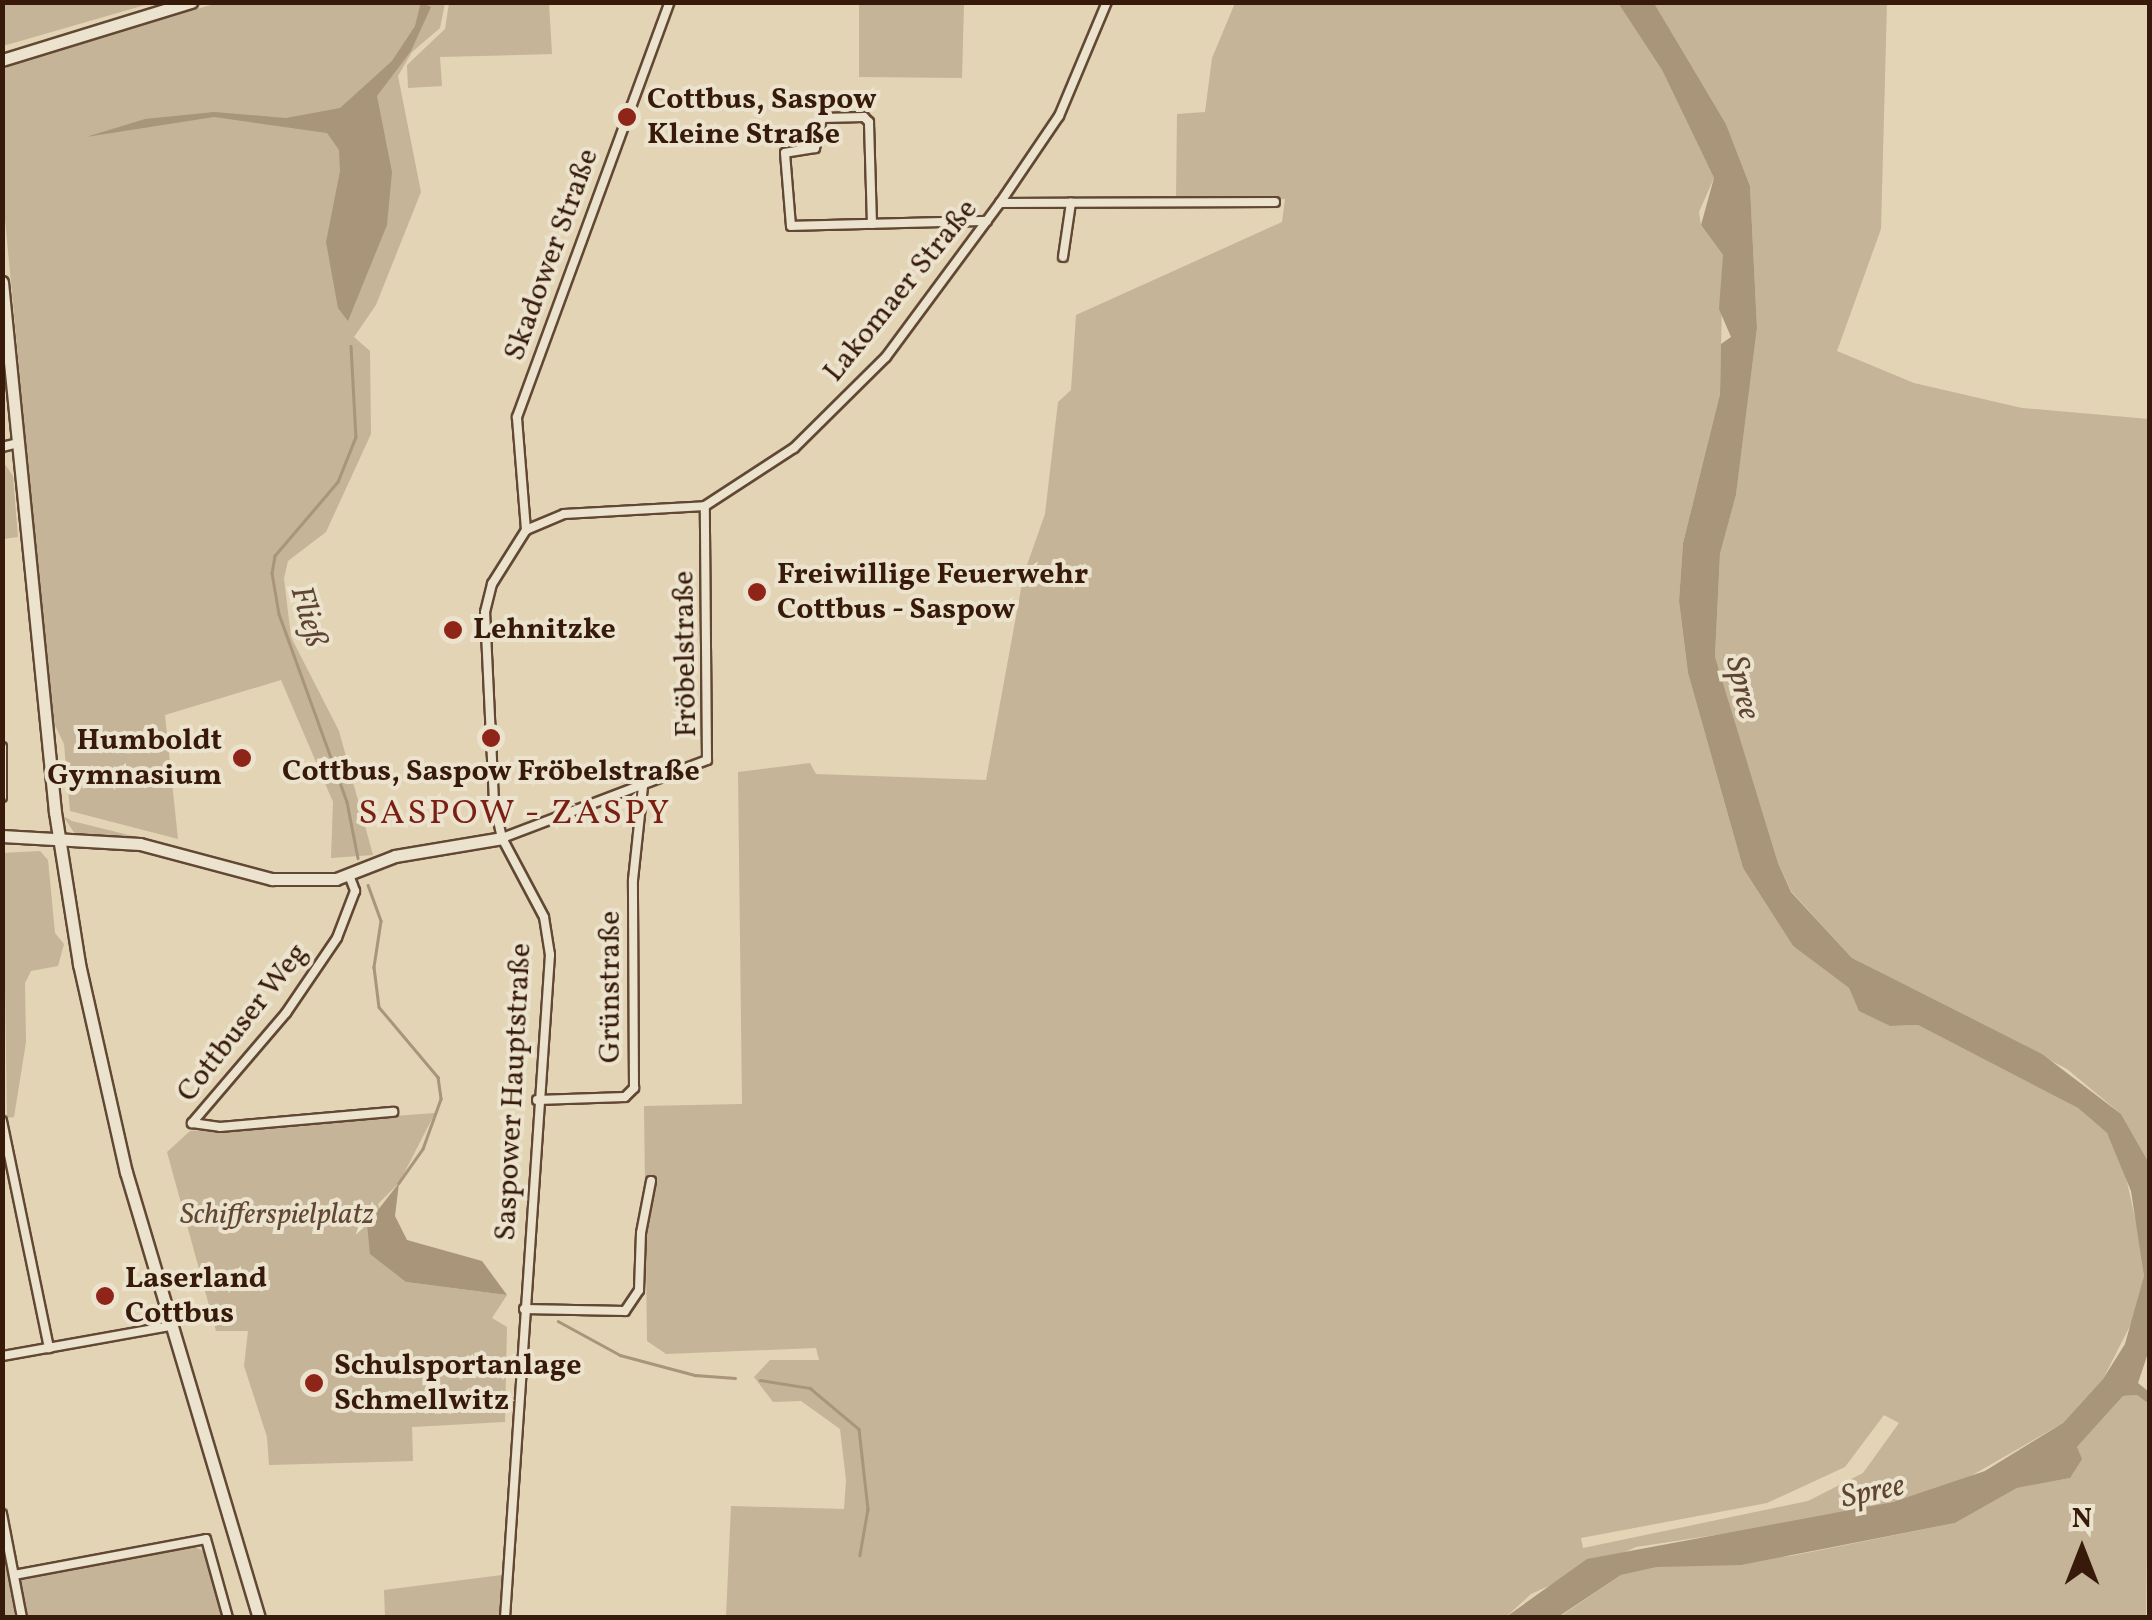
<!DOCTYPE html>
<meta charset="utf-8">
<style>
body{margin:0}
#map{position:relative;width:2152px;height:1620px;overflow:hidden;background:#e2d4b4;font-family:Vollkorn,serif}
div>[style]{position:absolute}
.green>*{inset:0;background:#c5b497}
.water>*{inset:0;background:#a8957a}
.stream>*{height:2.5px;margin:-1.25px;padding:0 1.25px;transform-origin:1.25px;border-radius:1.25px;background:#a8957a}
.roads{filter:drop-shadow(2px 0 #624834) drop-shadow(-2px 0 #624834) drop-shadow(0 2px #624834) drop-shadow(0 -2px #624834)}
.street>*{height:8px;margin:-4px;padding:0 4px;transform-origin:4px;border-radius:4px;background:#ece3ce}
.secondary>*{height:11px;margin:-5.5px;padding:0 5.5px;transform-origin:5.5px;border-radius:5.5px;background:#ece3ce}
.dots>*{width:28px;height:28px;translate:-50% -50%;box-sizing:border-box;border:5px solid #ece3ce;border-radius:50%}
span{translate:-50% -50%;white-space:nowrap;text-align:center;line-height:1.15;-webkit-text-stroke:8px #ece3ce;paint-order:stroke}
.poi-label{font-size:30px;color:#371a09;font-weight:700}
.left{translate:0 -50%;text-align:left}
.right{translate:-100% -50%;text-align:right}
.street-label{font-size:30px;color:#371a09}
.park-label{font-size:30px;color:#624834;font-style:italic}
.water-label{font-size:32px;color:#5f4531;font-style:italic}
.quarter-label{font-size:35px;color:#7a1f14;letter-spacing:2.5px}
.frame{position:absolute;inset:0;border:5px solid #371a09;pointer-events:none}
.north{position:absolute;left:2032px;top:1500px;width:100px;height:100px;-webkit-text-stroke:8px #ece3ce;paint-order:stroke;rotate:0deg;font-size:28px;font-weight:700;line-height:40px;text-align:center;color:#371a09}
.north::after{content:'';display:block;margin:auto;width:35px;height:45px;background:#371a09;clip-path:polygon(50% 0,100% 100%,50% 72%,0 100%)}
</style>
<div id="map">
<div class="green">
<i style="clip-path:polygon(3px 2px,152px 2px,152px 3px,3px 46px)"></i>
<i style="clip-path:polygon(218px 3px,445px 3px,440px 28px,412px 52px,398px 76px,421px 192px,376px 305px,354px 337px,370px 351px,371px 434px,326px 532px,288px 561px,284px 578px,291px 637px,339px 731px,373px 855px,331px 858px,333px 802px,281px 680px,165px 715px,178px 839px,70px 811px,64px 744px,52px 719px,3px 198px,2px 72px,14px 61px)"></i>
<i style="clip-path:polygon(449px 3px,549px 3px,552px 54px,440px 57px,442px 86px,408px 88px,407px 65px,445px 29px)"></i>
<i style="clip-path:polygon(859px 3px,964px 3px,962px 78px,859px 77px)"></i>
<i style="clip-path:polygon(evenodd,1235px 3px,1618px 3px,1662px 70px,1714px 178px,1699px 212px,1701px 225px,1723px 255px,1720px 394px,1683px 543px,1679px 601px,1688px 673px,1743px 868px,1793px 946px,1849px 988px,1860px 1011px,1890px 1026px,1918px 1025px,2078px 1108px,2107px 1133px,2123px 1164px,2139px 1236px,2144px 1276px,2136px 1314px,2103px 1379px,2063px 1423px,1948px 1489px,1814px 1520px,1636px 1547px,1531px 1594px,1506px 1617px,726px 1617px,731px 1506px,844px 1509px,846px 1480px,840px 1429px,801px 1401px,773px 1402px,754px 1377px,770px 1360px,819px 1360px,816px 1348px,666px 1354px,647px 1341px,644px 1106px,742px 1104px,738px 772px,810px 763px,816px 774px,986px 780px,1025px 567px,1049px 567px,1027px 565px,1045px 514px,1058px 402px,1071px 390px,1076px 315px,1282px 222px,1285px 199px,1176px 200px,1177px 114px,1205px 112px,1212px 58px,1235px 3px,1884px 1415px,1899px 1423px,1863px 1473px,1808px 1501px,1583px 1548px,1581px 1538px,1767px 1503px,1845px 1467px,1884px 1415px)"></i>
<i style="clip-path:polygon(1654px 3px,1887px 3px,1881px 229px,1837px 351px,1914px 383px,2022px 408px,2149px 419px,2149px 1163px,2121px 1114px,2067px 1069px,1852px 958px,1791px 891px,1778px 863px,1715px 658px,1720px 554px,1736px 495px,1757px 328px,1750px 186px,1726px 124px)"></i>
<i style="clip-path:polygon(2px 460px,13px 476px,18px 537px,3px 539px)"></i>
<i style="clip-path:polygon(63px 816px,72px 821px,153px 841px,75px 834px)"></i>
<i style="clip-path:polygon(40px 851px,48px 860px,55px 933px,64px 944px,58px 966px,31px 971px,25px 983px,26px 1042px,14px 1117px,7px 1118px,3px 853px)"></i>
<i style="clip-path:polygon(435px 1113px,399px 1183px,378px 1204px,406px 1282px,507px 1295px,492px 1318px,507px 1327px,505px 1422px,412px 1427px,413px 1461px,269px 1465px,267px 1437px,244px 1366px,248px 1331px,216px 1331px,167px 1152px,190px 1131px)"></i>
<i style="clip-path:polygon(2137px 1395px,2149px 1404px,2146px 1617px,1558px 1618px,1621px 1575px,1657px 1567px,1791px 1556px,1955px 1523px,2017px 1488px,2070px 1478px,2077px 1447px,2123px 1396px)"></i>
<i style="clip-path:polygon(193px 1546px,203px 1551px,222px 1617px,27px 1617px,20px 1578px)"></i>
<i style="clip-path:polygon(3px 1547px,16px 1617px,3px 1617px)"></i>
<i style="clip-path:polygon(502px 1575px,500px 1617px,385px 1617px,384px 1590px)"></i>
</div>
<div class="water">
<i style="clip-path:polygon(421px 2px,431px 7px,411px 51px,377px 96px,392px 172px,387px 225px,348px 321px,338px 308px,326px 242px,340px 171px,339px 150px,327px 133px,214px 117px,86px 137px,145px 119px,214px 112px,286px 118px,340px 108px,392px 61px,415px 26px)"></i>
<i style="clip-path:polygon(1618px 3px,1654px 3px,1726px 124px,1750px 186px,1757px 328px,1736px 495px,1720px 554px,1715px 657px,1778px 863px,1791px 892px,1852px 958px,2042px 1054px,2121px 1114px,2149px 1163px,2149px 1350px,2138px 1383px,2149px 1392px,2149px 1404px,2137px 1395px,2123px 1396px,2077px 1447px,2082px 1459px,2070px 1478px,2017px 1488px,1955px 1523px,1741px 1565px,1657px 1567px,1621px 1575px,1558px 1617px,1506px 1617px,1587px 1559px,1893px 1502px,1985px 1471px,2063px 1423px,2103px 1379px,2125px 1344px,2144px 1276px,2131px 1191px,2107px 1133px,2078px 1108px,1918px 1025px,1890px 1026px,1859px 1011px,1849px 988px,1793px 946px,1743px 868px,1688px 673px,1679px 601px,1683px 543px,1720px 394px,1721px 344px,1731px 337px,1719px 309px,1723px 255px,1701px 225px,1714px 178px,1662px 70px)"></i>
<i style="clip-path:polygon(399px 1183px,395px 1216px,407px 1240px,482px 1261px,507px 1295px,406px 1282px,370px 1254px,367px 1224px)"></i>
</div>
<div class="stream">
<i style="left:351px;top:346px;width:91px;rotate:86.9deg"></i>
<i style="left:356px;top:437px;width:48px;rotate:111.8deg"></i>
<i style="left:338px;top:482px;width:97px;rotate:130.4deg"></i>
<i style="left:275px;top:556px;width:17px;rotate:100deg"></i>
<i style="left:272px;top:573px;width:42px;rotate:80.3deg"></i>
<i style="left:279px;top:614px;width:200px;rotate:70.1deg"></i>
<i style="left:347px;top:802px;width:57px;rotate:78.9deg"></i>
<i style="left:368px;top:885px;width:38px;rotate:70deg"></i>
<i style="left:381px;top:921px;width:47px;rotate:98.7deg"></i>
<i style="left:374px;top:967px;width:40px;rotate:82.9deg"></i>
<i style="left:379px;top:1007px;width:92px;rotate:49.9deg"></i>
<i style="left:438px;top:1077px;width:22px;rotate:82deg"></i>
<i style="left:441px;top:1099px;width:53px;rotate:109.8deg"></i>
<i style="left:423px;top:1149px;width:42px;rotate:125.2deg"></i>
<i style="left:558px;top:1321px;width:71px;rotate:28.7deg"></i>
<i style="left:620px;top:1355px;width:78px;rotate:14.9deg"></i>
<i style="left:695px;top:1375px;width:40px;rotate:4.3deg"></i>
<i style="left:760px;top:1380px;width:51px;rotate:9.1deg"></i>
<i style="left:810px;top:1388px;width:64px;rotate:39.9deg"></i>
<i style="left:859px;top:1429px;width:81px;rotate:83.6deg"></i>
<i style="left:868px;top:1509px;width:47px;rotate:99.9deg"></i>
</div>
<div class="roads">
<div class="street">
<i style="left:1000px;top:203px;width:275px;rotate:-0.2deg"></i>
<i style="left:872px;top:224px;width:102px;rotate:-91.7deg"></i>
<i style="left:869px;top:122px;width:7px;rotate:-135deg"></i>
<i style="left:864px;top:117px;width:42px;rotate:178.6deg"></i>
<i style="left:822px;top:118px;width:31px;rotate:103deg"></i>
<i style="left:815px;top:148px;width:30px;rotate:171deg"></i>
<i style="left:785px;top:153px;width:73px;rotate:85.3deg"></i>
<i style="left:791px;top:226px;width:196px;rotate:-1.5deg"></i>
<i style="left:1063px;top:257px;width:55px;rotate:-81.6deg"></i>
<i style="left:2px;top:447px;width:16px;rotate:-14deg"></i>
<i style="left:526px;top:530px;width:41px;rotate:-22.8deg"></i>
<i style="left:564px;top:514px;width:141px;rotate:-3.2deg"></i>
<i style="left:705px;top:506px;width:106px;rotate:-33.1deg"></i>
<i style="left:794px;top:448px;width:129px;rotate:-44.7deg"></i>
<i style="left:886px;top:357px;width:192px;rotate:-53.5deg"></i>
<i style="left:1000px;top:203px;width:105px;rotate:-55.9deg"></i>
<i style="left:1059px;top:116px;width:124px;rotate:-67.2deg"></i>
<i style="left:526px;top:530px;width:113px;rotate:-94.6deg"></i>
<i style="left:517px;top:417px;width:442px;rotate:-69.8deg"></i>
<i style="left:2px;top:747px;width:50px;rotate:90deg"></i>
<i style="left:502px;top:838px;width:219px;rotate:-20.8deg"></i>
<i style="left:707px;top:760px;width:254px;rotate:-90.5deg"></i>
<i style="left:349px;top:875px;width:17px;rotate:69deg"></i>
<i style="left:355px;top:891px;width:50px;rotate:111deg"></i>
<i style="left:337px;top:938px;width:91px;rotate:124.2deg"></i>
<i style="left:286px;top:1013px;width:145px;rotate:130.5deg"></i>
<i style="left:192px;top:1123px;width:28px;rotate:8deg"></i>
<i style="left:220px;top:1127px;width:174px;rotate:-5deg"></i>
<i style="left:537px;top:1100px;width:88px;rotate:-2deg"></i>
<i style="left:625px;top:1097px;width:13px;rotate:-45deg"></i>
<i style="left:634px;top:1088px;width:208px;rotate:-90.3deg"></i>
<i style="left:633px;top:880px;width:95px;rotate:-83.9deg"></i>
<i style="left:2px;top:1121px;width:232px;rotate:78.3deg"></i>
<i style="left:524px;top:1309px;width:101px;rotate:1.1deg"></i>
<i style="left:625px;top:1311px;width:25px;rotate:-56deg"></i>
<i style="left:639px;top:1290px;width:57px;rotate:-88deg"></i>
<i style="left:641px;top:1233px;width:53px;rotate:-79.1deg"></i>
<i style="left:2px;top:1356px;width:172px;rotate:-10.1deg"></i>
<i style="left:2px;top:1514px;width:106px;rotate:79.1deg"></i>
<i style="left:14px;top:1575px;width:195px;rotate:-10.6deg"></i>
<i style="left:206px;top:1539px;width:82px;rotate:74.4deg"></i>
<i style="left:505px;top:1618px;width:665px;rotate:-86.12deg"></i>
<i style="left:550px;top:955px;width:38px;rotate:-99deg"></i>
<i style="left:544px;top:917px;width:89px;rotate:-118deg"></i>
<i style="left:502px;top:838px;width:37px;rotate:-103deg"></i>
<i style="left:494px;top:802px;width:190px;rotate:-92.7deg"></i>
<i style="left:485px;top:612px;width:29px;rotate:-76deg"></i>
<i style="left:492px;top:584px;width:64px;rotate:-57.8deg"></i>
</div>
<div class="secondary">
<i style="left:2px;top:60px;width:198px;rotate:-17.1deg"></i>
<i style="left:2px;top:282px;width:533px;rotate:84.29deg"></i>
<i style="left:55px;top:812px;width:154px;rotate:81deg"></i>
<i style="left:79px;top:964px;width:213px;rotate:77.3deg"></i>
<i style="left:126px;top:1172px;width:465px;rotate:73.4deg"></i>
<i style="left:2px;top:836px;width:138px;rotate:3.3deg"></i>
<i style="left:140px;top:844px;width:137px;rotate:14.9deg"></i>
<i style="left:272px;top:879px;width:64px"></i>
<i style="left:336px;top:879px;width:63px;rotate:-21.3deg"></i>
<i style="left:395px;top:856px;width:109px;rotate:-9.5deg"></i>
</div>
</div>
<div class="dots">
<i style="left:627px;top:117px;background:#8f2418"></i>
<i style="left:757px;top:592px;background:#8f2418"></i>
<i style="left:453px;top:630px;background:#8f2418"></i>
<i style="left:491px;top:738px;background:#8f2418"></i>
<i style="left:242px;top:758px;background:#8f2418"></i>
<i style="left:105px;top:1296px;background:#8f2418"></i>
<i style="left:314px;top:1383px;background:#8f2418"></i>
</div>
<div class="poi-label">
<span class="left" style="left:647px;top:117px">Cottbus, Saspow<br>Kleine Straße</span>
<span class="left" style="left:777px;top:592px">Freiwillige Feuerwehr<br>Cottbus - Saspow</span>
<span class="left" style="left:473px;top:630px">Lehnitzke</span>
<span class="right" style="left:222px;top:758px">Humboldt<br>Gymnasium</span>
<span style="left:491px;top:772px">Cottbus, Saspow Fröbelstraße</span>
<span class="left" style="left:125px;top:1296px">Laserland<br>Cottbus</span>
<span class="left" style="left:334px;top:1383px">Schulsportanlage<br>Schmellwitz</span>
</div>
<div class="street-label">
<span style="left:552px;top:255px;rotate:-70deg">Skadower Straße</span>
<span style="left:901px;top:291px;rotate:-51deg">Lakomaer Straße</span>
<span style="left:686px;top:654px;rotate:-91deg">Fröbelstraße</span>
<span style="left:611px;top:987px;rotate:-90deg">Grünstraße</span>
<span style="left:243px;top:1023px;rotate:-52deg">Cottbuser Weg</span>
<span style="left:514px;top:1092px;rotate:-87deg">Saspower Hauptstraße</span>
</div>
<div class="park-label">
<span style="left:277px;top:1215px">Schifferspielplatz</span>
</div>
<div class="water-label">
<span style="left:307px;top:617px;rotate:74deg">Fließ</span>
<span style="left:1741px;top:688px;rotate:77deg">Spree</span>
<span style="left:1873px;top:1493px;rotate:-12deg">Spree</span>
</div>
<div class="quarter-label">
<span style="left:515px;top:814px">SASPOW - ZASPY</span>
</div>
<div class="frame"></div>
<div class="north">N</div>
</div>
